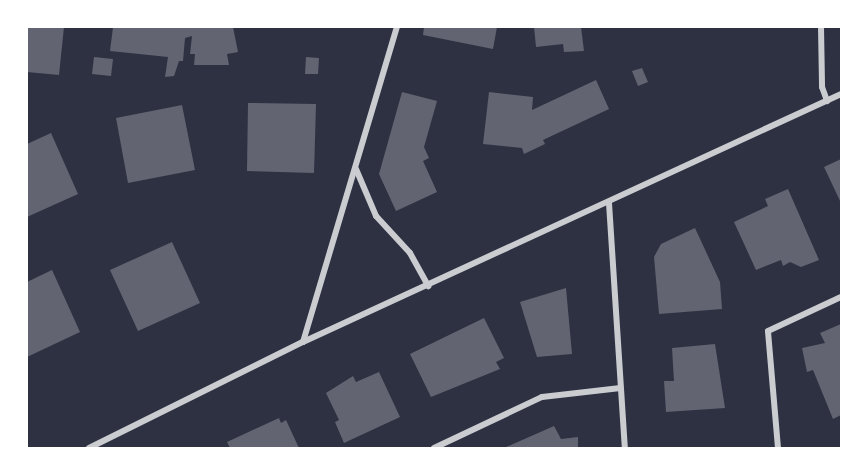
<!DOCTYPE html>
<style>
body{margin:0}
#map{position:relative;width:868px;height:475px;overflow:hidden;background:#2d3142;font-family:Lato,sans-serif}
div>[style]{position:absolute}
.building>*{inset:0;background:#626471}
.minor>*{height:6px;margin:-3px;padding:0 3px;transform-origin:3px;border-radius:3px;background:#caccd0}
span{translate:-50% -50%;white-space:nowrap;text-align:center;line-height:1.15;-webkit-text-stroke:4.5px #fff;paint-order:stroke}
.frame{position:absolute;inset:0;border:28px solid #fff;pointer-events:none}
</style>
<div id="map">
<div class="building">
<i style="clip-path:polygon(27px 27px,64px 27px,59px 75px,27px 72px)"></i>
<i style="clip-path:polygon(113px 27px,233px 27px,238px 52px,227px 54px,229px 65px,194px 65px,195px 54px,190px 54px,192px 36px,185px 38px,183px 61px,179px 61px,174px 76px,165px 77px,168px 57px,110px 51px)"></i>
<i style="clip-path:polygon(424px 27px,497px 27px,493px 49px,423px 35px)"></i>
<i style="clip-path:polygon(534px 27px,581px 27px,584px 51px,564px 52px,563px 44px,536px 47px)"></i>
<i style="clip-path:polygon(94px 57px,113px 59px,111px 76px,92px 74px)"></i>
<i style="clip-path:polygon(306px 57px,319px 58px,318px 74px,305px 74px)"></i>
<i style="clip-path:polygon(642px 68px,648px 82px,638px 86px,632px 71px)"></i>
<i style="clip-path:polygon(596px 80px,609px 109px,543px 140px,545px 144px,524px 154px,522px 148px,483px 144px,489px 92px,533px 97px,532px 110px)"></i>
<i style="clip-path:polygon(402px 92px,437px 101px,424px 147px,429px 158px,423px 161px,437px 192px,396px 211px,379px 174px)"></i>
<i style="clip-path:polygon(248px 103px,316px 104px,314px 173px,247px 171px)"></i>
<i style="clip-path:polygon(182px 105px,195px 170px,128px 183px,116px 118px)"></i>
<i style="clip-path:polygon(51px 133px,78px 194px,27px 217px,27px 144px)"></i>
<i style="clip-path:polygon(841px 159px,841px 203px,824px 167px)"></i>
<i style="clip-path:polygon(788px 189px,819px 260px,801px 267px,790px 262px,783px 266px,781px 260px,756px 270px,734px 222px,768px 206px,765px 199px)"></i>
<i style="clip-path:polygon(695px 228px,720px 282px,722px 309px,659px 314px,654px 257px,661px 244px)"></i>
<i style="clip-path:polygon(172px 242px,200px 303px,138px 331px,110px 270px)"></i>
<i style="clip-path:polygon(52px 270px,80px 332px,27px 357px,27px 282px)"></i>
<i style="clip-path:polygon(566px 288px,572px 354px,537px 357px,520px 302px)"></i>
<i style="clip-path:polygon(484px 318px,504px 358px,496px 362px,500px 369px,431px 397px,410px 354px)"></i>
<i style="clip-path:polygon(841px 324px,841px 415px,833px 419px,813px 370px,807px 372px,802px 348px,825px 343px,820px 333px)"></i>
<i style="clip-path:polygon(715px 344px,725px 408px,666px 412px,664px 381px,674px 381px,672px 348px)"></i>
<i style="clip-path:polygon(379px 372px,400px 417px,344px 443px,335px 422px,339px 420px,326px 393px,353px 376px,356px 382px)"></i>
<i style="clip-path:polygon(279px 418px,281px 423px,286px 420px,299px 448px,230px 448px,227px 442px)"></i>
<i style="clip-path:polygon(554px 426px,561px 439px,578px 437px,578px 448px,504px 448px)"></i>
</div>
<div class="minor">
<i style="left:821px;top:27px;width:60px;rotate:89deg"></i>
<i style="left:822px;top:87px;width:15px;rotate:70deg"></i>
<i style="left:356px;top:169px;width:51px;rotate:66.9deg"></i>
<i style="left:376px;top:216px;width:50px;rotate:47.4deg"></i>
<i style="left:410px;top:253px;width:38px;rotate:61deg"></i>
<i style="left:609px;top:203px;width:246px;rotate:86.3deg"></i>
<i style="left:303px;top:342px;width:329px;rotate:-73.4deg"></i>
<i style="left:89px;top:448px;width:239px;rotate:-26.4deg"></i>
<i style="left:303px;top:342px;width:592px;rotate:-24.75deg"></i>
<i style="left:434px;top:448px;width:119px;rotate:-25.3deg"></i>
<i style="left:542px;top:397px;width:79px;rotate:-6.6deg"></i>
<i style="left:778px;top:448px;width:117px;rotate:-94.9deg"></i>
<i style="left:768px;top:331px;width:81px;rotate:-25deg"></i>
</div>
<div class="frame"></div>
</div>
